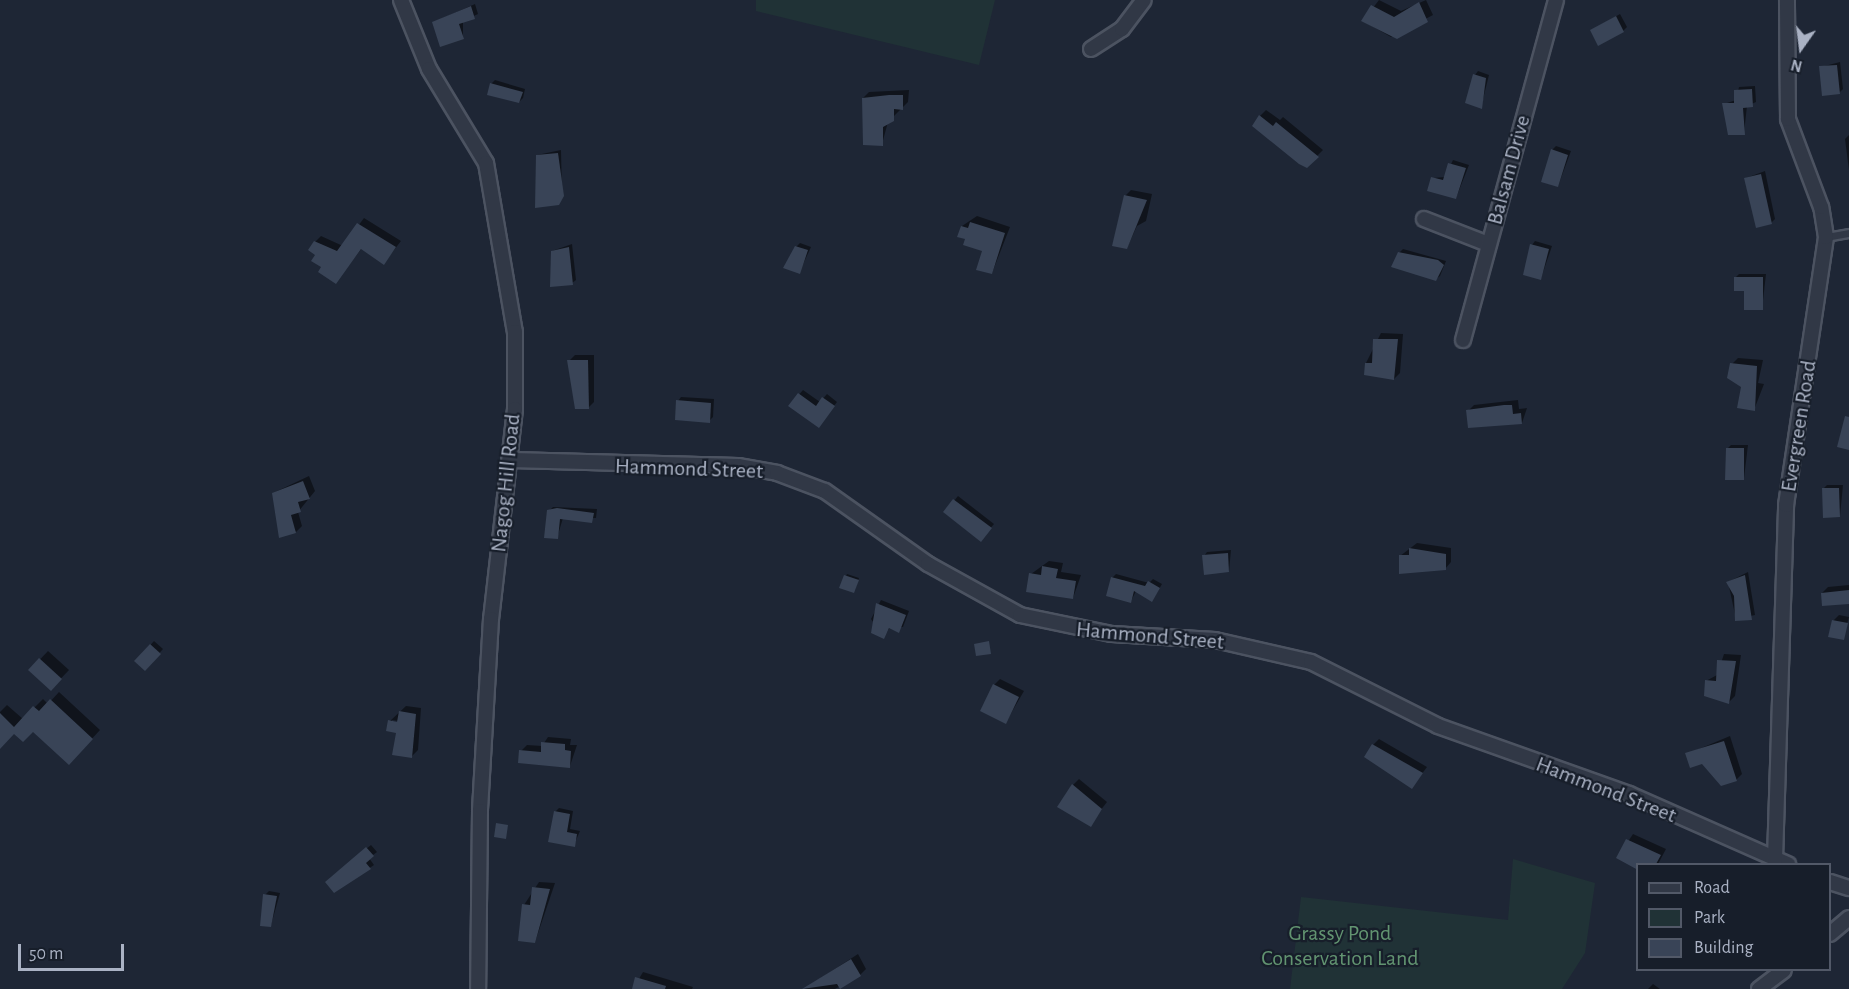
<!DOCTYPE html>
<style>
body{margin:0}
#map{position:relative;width:1849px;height:989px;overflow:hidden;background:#1e2635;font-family:"Alegreya Sans",sans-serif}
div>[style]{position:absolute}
.green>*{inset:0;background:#203236}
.shadow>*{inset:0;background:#0007}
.building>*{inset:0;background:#394457}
.roads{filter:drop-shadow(2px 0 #4c5361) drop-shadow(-2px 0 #4c5361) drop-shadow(0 2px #4c5361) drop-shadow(0 -2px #4c5361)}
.service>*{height:7px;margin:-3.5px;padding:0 3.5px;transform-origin:3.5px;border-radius:3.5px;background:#313846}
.minor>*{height:14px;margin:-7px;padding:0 7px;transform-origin:7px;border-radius:7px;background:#313846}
span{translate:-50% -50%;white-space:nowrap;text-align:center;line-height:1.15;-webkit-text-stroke:4.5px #171e2a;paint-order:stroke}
.street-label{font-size:22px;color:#aab2c4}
.park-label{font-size:22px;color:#629471}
.legend{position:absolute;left:1636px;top:863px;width:195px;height:108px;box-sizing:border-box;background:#171e2a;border:2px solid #525968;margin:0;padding:8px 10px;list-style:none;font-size:18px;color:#aab2c4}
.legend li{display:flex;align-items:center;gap:12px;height:30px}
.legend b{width:30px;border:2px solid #525968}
.north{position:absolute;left:1771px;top:18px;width:60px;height:60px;-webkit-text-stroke:4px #171e2a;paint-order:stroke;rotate:194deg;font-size:16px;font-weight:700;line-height:24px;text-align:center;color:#aab2c4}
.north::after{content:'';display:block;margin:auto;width:21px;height:27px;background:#aab2c4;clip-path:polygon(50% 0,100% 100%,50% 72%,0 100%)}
.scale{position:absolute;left:18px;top:944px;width:106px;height:27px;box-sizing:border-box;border:3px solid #aab2c4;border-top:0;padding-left:8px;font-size:18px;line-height:21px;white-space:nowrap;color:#aab2c4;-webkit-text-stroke:4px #171e2a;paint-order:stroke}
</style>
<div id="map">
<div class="green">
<i style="clip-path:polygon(756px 0,995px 0,979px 65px,756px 11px)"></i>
<i style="clip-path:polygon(1513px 859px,1595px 883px,1585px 953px,1562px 989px,1290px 989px,1301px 897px,1508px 920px)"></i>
</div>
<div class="shadow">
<i style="clip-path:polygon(1379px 0,1401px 11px,1426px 0,1433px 15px,1391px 37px,1363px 21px)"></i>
<i style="clip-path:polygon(475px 4px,478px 14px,463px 21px,463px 38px,434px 22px)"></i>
<i style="clip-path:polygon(1620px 14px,1627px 27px,1623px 31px,1592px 30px)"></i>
<i style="clip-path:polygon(1840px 62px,1843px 89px,1839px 93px,1821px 67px)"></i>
<i style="clip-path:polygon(1478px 71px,1489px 75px,1481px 107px,1475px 75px)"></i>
<i style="clip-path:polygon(495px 80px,525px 89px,523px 98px,519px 102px,491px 84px)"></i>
<i style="clip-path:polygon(1755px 86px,1756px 102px,1747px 106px,1744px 133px,1724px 104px,1736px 100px,1739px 87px)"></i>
<i style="clip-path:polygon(909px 90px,908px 102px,888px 122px,882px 144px,863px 98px,869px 92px)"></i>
<i style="clip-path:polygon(1266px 110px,1280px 120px,1283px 117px,1323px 150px,1307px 166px,1260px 116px)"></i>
<i style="clip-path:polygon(1849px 135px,1849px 170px,1845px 139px)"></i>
<i style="clip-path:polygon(1556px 146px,1571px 151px,1558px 186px,1552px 150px)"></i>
<i style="clip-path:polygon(561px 150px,562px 199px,558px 203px,537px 155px)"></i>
<i style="clip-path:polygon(1453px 160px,1469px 165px,1456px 198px,1433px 178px,1445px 177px)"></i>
<i style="clip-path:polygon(1765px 171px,1775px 219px,1771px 223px,1746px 178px)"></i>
<i style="clip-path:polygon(1131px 190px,1152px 194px,1146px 221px,1137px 226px,1127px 248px,1125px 196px)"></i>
<i style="clip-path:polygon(977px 216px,1010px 227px,992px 273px,984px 250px,967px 238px,962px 226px)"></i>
<i style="clip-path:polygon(364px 218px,401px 241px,384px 263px,362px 248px,336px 282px,323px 267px,315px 242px,321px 236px,343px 246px)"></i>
<i style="clip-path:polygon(1535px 241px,1552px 246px,1541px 278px,1532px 245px)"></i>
<i style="clip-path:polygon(800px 243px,811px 247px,799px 273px,796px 247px)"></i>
<i style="clip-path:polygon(572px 244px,576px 280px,572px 283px,552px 251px)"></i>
<i style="clip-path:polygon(1403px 249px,1446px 261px,1440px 276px,1436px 279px,1399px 253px)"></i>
<i style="clip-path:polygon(1739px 274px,1766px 274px,1762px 309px,1735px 278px)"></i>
<i style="clip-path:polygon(1381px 333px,1403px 334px,1400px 373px,1394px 379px,1366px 363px)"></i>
<i style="clip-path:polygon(575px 355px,594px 355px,594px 402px,588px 408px,569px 361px)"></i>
<i style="clip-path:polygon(1738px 358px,1763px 360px,1758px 383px,1764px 384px,1754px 410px,1732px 364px)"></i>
<i style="clip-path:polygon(803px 390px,820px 402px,827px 394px,837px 402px,822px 422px,790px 405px)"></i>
<i style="clip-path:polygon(681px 397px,714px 399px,713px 417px,709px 421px,678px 401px)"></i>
<i style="clip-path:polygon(1518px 400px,1519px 409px,1527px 408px,1522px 423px,1468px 411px,1474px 405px)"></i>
<i style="clip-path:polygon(1731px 445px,1748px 445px,1744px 478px,1727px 449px)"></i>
<i style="clip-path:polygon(309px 476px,315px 491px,298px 512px,302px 526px,296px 532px,273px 493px)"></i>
<i style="clip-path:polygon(1827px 485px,1843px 485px,1840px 516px,1823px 489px)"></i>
<i style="clip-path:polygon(958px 496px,994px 524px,984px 536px,945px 512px)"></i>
<i style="clip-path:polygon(553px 507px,597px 509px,596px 518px,563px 518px,557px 538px,549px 511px)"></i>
<i style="clip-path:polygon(1417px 543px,1451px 548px,1451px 562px,1445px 569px,1400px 556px)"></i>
<i style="clip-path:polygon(1231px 550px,1229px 571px,1204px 556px,1207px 552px)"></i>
<i style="clip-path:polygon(1049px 561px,1063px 563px,1061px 572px,1081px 575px,1073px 598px,1031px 574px)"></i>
<i style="clip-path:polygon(1748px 572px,1755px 615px,1736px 619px,1728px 582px)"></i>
<i style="clip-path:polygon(847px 574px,859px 578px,855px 590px,841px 587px)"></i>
<i style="clip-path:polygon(1116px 574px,1149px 583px,1153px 579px,1162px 584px,1155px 596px,1136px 591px,1131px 601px,1112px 578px)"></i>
<i style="clip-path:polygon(1849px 585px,1849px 602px,1822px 593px,1828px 587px)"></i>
<i style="clip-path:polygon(881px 600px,909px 611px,903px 627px,890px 627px,884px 637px,871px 619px)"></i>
<i style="clip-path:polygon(1839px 615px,1849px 617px,1843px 639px,1833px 621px)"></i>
<i style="clip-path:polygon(154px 641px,163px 649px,145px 669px,136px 661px)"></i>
<i style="clip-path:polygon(48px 651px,69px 670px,51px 689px,30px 670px)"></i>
<i style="clip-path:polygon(1724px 654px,1741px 655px,1735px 696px,1729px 702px,1706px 681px,1717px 675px)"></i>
<i style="clip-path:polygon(1000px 679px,1024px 691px,1006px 722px,994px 685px)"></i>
<i style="clip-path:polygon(59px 692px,100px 730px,77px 755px,34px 730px,14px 732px,0 745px,0 712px,7px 705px,23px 719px,43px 699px,48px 704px)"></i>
<i style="clip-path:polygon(evenodd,406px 706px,421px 708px,418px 750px,412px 756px,390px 721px,406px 706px,392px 720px,405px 722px,392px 723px,392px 720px)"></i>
<i style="clip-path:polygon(1730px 736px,1742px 774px,1736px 780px,1687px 754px)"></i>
<i style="clip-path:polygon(548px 737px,571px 739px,570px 745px,577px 745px,570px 766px,521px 751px,527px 745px,542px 746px)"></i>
<i style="clip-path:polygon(1379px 739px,1427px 767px,1412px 787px,1373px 745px)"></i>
<i style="clip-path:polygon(1079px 779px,1107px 802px,1093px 820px,1073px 785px)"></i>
<i style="clip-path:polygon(559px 808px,573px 811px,570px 829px,580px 831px,574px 845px,555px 812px)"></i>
<i style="clip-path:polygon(1633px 834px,1666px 849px,1658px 864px,1618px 857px)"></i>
<i style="clip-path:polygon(371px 845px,377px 852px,369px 858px,374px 865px,335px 891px,330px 878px)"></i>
<i style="clip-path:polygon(539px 882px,555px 883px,535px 942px,524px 905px)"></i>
<i style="clip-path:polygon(269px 891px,280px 893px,271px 925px,265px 895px)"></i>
<i style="clip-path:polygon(858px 954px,866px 969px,860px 975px,835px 989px,804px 989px)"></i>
<i style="clip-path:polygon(643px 972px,693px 987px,692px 989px,633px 989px)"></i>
<i style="clip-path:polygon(1653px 984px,1660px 989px,1648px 989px)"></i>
</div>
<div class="building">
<i style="clip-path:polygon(1419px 2px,1428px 22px,1397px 39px,1361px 21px,1371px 5px,1394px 17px)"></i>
<i style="clip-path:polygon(471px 6px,475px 19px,459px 24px,464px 39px,440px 47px,432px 22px)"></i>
<i style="clip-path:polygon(1616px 16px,1624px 32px,1598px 46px,1590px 30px)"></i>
<i style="clip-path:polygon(1837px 65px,1840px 94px,1822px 96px,1819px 66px)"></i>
<i style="clip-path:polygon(1473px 74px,1486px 78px,1482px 109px,1465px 103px)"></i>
<i style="clip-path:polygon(490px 83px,523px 92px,519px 103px,487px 95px)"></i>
<i style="clip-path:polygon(1752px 89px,1753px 107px,1743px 108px,1745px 135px,1728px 135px,1722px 103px,1734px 103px,1734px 90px)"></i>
<i style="clip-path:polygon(889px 95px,903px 95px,903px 110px,894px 109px,894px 121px,883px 127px,883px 146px,863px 145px,862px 98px)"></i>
<i style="clip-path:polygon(1259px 115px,1273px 126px,1276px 122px,1319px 157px,1307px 168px,1299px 164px,1252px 126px)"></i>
<i style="clip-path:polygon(1551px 149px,1568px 155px,1558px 187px,1541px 182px)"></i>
<i style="clip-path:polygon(558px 153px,564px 196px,559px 205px,535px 208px,536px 155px)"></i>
<i style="clip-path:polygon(1448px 163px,1466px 168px,1456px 199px,1427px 191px,1431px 177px,1443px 180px)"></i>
<i style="clip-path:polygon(1761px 174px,1772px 224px,1756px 228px,1744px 178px)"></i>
<i style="clip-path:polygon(1124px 195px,1147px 200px,1127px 249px,1112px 246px)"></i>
<i style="clip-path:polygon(970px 222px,1005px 233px,992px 274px,976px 270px,982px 251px,963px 245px,965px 239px,957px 237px,961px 226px,968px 228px)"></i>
<i style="clip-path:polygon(357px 223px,396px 247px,384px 265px,361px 249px,336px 284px,318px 272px,321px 267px,311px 261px,315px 255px,308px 250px,314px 241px,337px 251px)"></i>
<i style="clip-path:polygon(1530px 244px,1549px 249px,1541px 280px,1523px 275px)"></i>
<i style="clip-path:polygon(795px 246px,808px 250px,800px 274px,783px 268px)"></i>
<i style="clip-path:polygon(569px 247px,573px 285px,550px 287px,551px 251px)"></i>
<i style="clip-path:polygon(1398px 252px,1438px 260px,1444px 265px,1436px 281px,1391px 267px)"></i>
<i style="clip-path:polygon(1734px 277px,1763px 277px,1763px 310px,1744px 310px,1744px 291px,1734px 291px)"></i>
<i style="clip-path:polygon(1373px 339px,1398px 339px,1394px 380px,1364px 375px,1365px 363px,1372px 363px)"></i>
<i style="clip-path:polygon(567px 360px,588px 360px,589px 409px,575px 409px)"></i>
<i style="clip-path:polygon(1730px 363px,1757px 366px,1755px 411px,1737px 408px,1741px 387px,1727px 378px)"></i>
<i style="clip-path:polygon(798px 393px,816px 406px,822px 397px,835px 406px,819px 428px,788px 406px)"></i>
<i style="clip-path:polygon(676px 400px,711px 403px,710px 423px,675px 420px)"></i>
<i style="clip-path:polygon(1504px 405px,1512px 405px,1513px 414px,1521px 413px,1522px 424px,1468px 428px,1466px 410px)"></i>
<i style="clip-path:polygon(1845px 416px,1849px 417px,1849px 450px,1837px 447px)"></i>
<i style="clip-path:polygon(1726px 448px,1744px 448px,1744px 480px,1725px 480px)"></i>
<i style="clip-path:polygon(303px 481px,310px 499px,298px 502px,301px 512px,291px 515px,296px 533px,279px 538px,272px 493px)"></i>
<i style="clip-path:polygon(1822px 488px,1839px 488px,1840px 517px,1823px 518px)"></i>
<i style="clip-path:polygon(953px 499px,992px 528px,981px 542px,943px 512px)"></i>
<i style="clip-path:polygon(557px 508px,594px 513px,592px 523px,560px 519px,558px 539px,544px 538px,547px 510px)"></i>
<i style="clip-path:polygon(1409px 548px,1446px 554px,1446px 570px,1399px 574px,1399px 555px,1409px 555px)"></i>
<i style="clip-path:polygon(1228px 553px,1229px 572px,1204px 575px,1202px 555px)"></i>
<i style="clip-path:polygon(1042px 566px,1058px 569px,1056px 578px,1076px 581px,1073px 599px,1026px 592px,1029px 573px,1041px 575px)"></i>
<i style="clip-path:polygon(844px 575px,859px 580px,854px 593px,839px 588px)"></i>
<i style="clip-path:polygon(1745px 575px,1752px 620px,1735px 621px,1734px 596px,1726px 582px)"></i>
<i style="clip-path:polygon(1111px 577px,1145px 586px,1148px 581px,1160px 588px,1152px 602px,1134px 591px,1131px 603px,1106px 596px)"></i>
<i style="clip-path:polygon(1849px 590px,1849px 604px,1822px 606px,1821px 593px)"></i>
<i style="clip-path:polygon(876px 603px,906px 615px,899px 633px,889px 628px,884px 639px,871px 633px)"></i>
<i style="clip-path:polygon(1832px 620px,1848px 623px,1844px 640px,1828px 637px)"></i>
<i style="clip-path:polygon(989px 641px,991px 654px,976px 656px,974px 644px)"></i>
<i style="clip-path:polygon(150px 644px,161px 654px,145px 671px,134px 661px)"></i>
<i style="clip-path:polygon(39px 658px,62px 679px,51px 691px,28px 670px)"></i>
<i style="clip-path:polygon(1717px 660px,1736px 661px,1729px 704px,1704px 696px,1705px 680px,1716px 681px)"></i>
<i style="clip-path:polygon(993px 684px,1019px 697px,1006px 724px,980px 711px)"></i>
<i style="clip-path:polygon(50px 699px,93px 739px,69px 765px,33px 732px,23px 742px,14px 734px,0 749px,0 713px,14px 727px,33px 706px,39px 711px)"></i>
<i style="clip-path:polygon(399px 711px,416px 714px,412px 758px,392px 755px,396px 733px,386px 731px,388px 720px,397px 722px)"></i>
<i style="clip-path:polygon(1724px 741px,1737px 781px,1721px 786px,1702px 764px,1690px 768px,1685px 753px)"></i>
<i style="clip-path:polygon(541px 742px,565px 744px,565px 750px,571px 751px,570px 768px,518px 763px,519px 750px,541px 752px)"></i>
<i style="clip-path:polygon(1372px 744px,1423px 773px,1412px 789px,1364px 757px)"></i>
<i style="clip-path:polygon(1072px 784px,1102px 809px,1091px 827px,1057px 807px)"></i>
<i style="clip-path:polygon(554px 811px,570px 814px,567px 832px,577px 834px,575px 847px,548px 842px)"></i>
<i style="clip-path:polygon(496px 823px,508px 825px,506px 839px,494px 837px)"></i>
<i style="clip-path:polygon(1626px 839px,1661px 855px,1656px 864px,1638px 864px,1638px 870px,1616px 858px)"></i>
<i style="clip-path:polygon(366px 847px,374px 856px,366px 863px,371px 869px,334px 893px,325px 882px)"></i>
<i style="clip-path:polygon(532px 887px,550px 889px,535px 943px,518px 941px,522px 904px,530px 905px)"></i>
<i style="clip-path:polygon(263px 894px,277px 896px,271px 927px,260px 926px)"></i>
<i style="clip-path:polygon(851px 959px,861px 976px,840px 989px,837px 984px,802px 989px)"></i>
<i style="clip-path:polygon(635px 977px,666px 986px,665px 989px,632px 989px)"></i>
</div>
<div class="roads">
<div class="service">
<i style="left:1826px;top:237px;width:23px;rotate:-10deg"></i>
</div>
<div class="minor">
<i style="left:401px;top:0;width:74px;rotate:67.9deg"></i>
<i style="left:429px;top:69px;width:110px;rotate:58.8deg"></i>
<i style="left:486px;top:163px;width:171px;rotate:80.3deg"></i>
<i style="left:515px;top:332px;width:77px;rotate:90deg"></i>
<i style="left:515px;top:409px;width:211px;rotate:96.5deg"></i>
<i style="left:491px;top:619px;width:192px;rotate:93.3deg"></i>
<i style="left:480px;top:811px;width:178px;rotate:90.6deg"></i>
<i style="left:1091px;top:49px;width:37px;rotate:-33deg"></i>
<i style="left:1122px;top:29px;width:36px;rotate:-53deg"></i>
<i style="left:1424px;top:219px;width:69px;rotate:21.3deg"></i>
<i style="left:1463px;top:340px;width:352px;rotate:-74.7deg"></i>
<i style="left:511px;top:460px;width:227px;rotate:1.5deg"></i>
<i style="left:738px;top:466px;width:40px;rotate:10deg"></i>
<i style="left:777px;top:473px;width:51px;rotate:20.6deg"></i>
<i style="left:825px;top:491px;width:126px;rotate:35.3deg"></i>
<i style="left:928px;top:564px;width:105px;rotate:29deg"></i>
<i style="left:1020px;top:615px;width:94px;rotate:11.7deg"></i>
<i style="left:1112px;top:634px;width:103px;rotate:3.3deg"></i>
<i style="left:1215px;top:640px;width:98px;rotate:12.9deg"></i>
<i style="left:1311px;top:662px;width:142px;rotate:26.7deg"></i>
<i style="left:1438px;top:726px;width:203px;rotate:19.6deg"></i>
<i style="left:1629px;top:794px;width:174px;rotate:23.8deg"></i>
<i style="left:1775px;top:859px;width:354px;rotate:-88.2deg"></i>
<i style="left:1786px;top:505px;width:271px;rotate:-81.5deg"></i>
<i style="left:1826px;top:237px;width:30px;rotate:-99deg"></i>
<i style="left:1821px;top:207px;width:94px;rotate:-110.6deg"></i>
<i style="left:1788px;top:119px;width:119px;rotate:-90.5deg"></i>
<i style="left:1830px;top:882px;width:20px;rotate:18deg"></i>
<i style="left:1830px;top:934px;width:25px;rotate:-40deg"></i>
<i style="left:1759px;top:989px;width:31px;rotate:-37deg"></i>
</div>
</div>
<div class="street-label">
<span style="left:1509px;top:170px;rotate:-75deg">Balsam Drive</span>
<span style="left:1799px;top:426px;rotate:-81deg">Evergreen Road</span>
<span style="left:689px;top:469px;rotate:2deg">Hammond Street</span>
<span style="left:506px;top:483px;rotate:-84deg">Nagog Hill Road</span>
<span style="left:1150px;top:636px;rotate:5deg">Hammond Street</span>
<span style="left:1606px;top:790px;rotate:21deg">Hammond Street</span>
</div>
<div class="park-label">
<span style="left:1340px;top:946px">Grassy Pond<br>Conservation Land</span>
</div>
<ul class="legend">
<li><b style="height:8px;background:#313846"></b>Road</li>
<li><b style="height:16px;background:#203236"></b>Park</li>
<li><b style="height:16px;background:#394457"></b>Building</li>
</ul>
<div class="north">N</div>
<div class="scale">50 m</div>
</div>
